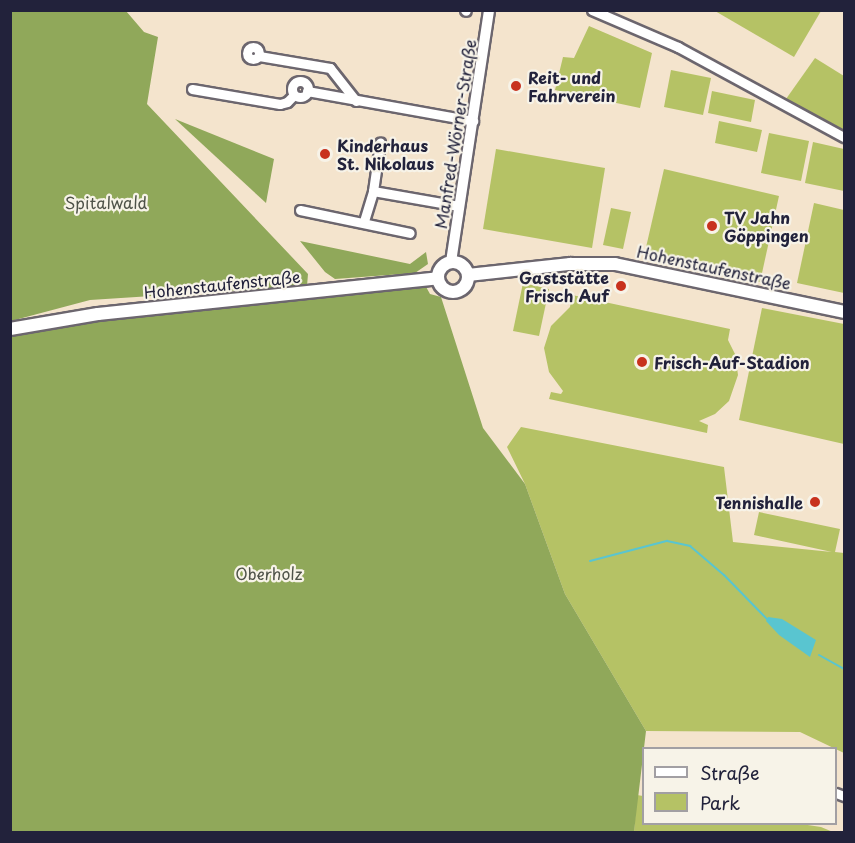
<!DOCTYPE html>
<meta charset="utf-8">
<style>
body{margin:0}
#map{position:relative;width:855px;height:843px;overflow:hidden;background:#f4e4cd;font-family:"Playpen Sans",sans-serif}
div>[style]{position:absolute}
.green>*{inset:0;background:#b5c265}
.forest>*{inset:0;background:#90a85a}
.water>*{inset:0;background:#59c5d0}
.stream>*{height:2px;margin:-1px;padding:0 1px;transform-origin:1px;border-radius:1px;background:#59c5d0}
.roads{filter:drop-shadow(2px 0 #6c666e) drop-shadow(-2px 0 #6c666e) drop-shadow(0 2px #6c666e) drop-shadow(0 -2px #6c666e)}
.minor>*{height:9px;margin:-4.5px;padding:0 4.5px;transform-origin:4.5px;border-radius:4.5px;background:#fff}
.minor>.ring{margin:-4.5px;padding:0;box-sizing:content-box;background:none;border:9px solid #fff;border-radius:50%}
.tertiary>*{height:10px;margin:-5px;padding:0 5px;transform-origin:5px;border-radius:5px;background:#fff}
.secondary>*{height:12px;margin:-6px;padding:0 6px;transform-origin:6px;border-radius:6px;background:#fff}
.secondary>.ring{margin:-6px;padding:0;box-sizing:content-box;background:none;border:12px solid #fff;border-radius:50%}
.dots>*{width:16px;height:16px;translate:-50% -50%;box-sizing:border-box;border:3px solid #f7f3e8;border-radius:50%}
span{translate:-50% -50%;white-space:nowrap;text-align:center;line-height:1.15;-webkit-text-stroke:4.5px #f7f3e8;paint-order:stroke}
.poi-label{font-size:16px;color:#22223b;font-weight:700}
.left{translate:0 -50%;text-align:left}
.right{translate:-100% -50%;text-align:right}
.street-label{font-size:16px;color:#22223b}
.park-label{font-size:16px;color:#4e5248}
.frame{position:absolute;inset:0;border:12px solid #22223b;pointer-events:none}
.legend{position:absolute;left:642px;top:747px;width:195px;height:78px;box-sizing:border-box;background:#f7f3e8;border:2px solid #a29fa3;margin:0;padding:8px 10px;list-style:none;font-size:18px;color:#22223b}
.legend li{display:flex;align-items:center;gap:12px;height:30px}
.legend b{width:30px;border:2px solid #a29fa3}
</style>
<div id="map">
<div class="green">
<i style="clip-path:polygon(715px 11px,821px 11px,794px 57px)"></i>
<i style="clip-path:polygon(589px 26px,652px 53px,640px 108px,555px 90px,563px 57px,574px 58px)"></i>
<i style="clip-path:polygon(815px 58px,844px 76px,844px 130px,786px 99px)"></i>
<i style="clip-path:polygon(671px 70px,711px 78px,703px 115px,664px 107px)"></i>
<i style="clip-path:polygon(712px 91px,755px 100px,751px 122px,708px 113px)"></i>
<i style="clip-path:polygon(719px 121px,762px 130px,757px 152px,715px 143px)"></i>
<i style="clip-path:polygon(769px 133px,809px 141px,801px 181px,761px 173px)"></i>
<i style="clip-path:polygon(813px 142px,844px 149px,844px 191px,805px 183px)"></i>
<i style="clip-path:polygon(496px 149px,605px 168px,592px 248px,483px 229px)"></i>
<i style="clip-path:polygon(664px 169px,779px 196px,760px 282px,644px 256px)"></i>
<i style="clip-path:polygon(814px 203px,844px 210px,844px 293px,797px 283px)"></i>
<i style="clip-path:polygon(611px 208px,631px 212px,623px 249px,603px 245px)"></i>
<i style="clip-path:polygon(523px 283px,549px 289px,539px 336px,513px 331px)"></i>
<i style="clip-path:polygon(572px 295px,730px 329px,728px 340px,735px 354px,738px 375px,729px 401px,715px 414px,699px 421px,708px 425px,707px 433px,549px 399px,551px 392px,561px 394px,563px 391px,549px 372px,544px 348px,551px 326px,570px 307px)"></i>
<i style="clip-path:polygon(762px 308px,844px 324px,844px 444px,739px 420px)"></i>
<i style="clip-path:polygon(521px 427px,724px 467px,733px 542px,832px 552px,754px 535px,759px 512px,840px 529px,835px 552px,844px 553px,844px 753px,800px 732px,646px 731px,565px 594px,525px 484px,507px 447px)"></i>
<i style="clip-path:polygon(637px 795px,643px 796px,644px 824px,801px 824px,821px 827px,833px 832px,634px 832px)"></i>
</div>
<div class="forest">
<i style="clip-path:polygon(11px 11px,126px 11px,144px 32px,158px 37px,147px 104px,308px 274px,307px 286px,90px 300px,11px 321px)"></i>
<i style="clip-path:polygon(175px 119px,274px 159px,266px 203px)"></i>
<i style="clip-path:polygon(300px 241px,410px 264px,426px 252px,428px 264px,415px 273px,335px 279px,325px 272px)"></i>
<i style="clip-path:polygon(425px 285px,430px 294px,441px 297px,483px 428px,525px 484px,565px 594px,646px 731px,634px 832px,11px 832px,11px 332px,104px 317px)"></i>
</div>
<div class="water">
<i style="clip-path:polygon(768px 617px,782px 619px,816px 640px,810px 657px,779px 635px,766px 621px)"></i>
</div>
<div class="stream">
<i style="left:590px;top:561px;width:80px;rotate:-14.6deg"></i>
<i style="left:667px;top:541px;width:24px;rotate:12deg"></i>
<i style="left:690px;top:546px;width:45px;rotate:40.5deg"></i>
<i style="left:724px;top:575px;width:62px;rotate:45.7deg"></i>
<i style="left:819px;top:655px;width:29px;rotate:29deg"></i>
</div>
<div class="roads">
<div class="minor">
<i style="left:465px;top:10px;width:1px;rotate:45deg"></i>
<i style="left:592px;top:10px;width:94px;rotate:23.3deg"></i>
<i style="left:678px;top:47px;width:189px;rotate:28.5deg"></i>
<i class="ring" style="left:247px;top:47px;width:3px;height:3px"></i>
<i style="left:259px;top:56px;width:72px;rotate:9.6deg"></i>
<i style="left:330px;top:68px;width:42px;rotate:51.8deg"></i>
<i class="ring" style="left:292px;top:81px;width:7px;height:7px"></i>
<i style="left:192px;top:89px;width:89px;rotate:9.7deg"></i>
<i style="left:280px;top:104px;width:7px;rotate:-16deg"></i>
<i style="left:287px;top:102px;width:10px;rotate:-45deg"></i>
<i style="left:307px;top:91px;width:169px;rotate:10.2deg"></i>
<i style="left:373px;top:191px;width:49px;rotate:-81.7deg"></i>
<i style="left:300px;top:210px;width:112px;rotate:11.8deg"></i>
<i style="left:364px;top:221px;width:31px;rotate:-73deg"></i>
<i style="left:373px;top:191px;width:87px;rotate:9.9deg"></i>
<i style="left:836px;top:793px;width:9px;rotate:21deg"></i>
</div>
<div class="tertiary">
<i style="left:451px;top:262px;width:255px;rotate:-81.4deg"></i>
</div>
<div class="secondary">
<i class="ring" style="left:438px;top:262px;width:18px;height:18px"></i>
<i style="left:468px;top:275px;width:103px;rotate:-6.2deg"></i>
<i style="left:570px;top:264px;width:45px"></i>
<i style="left:615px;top:264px;width:234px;rotate:11.8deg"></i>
<i style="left:10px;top:329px;width:89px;rotate:-9.7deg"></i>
<i style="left:98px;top:314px;width:342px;rotate:-6deg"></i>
</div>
</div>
<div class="dots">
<i style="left:516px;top:86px;background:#c8321e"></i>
<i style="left:325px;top:154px;background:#c8321e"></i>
<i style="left:712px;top:226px;background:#c8321e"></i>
<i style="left:621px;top:286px;background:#c8321e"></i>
<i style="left:642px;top:362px;background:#c8321e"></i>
<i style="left:815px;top:502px;background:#c8321e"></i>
</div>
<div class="poi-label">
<span class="left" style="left:528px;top:86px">Reit- und<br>Fahrverein</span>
<span class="left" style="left:337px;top:154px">Kinderhaus<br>St. Nikolaus</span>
<span class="left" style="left:724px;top:226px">TV Jahn<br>Göppingen</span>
<span class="right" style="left:609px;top:286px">Gaststätte<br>Frisch Auf</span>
<span class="left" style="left:654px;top:362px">Frisch-Auf-Stadion</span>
<span class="right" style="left:803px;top:502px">Tennishalle</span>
</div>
<div class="street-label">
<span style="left:455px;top:134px;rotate:-81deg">Manfred-Wörner-Straße</span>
<span style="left:714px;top:267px;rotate:12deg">Hohenstaufenstraße</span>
<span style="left:222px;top:284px;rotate:-6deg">Hohenstaufenstraße</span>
</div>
<div class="park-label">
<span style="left:106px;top:202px">Spitalwald</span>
<span style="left:269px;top:573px">Oberholz</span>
</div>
<div class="frame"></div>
<ul class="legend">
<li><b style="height:8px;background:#fff"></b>Straße</li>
<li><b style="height:16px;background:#b5c265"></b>Park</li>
</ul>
</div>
